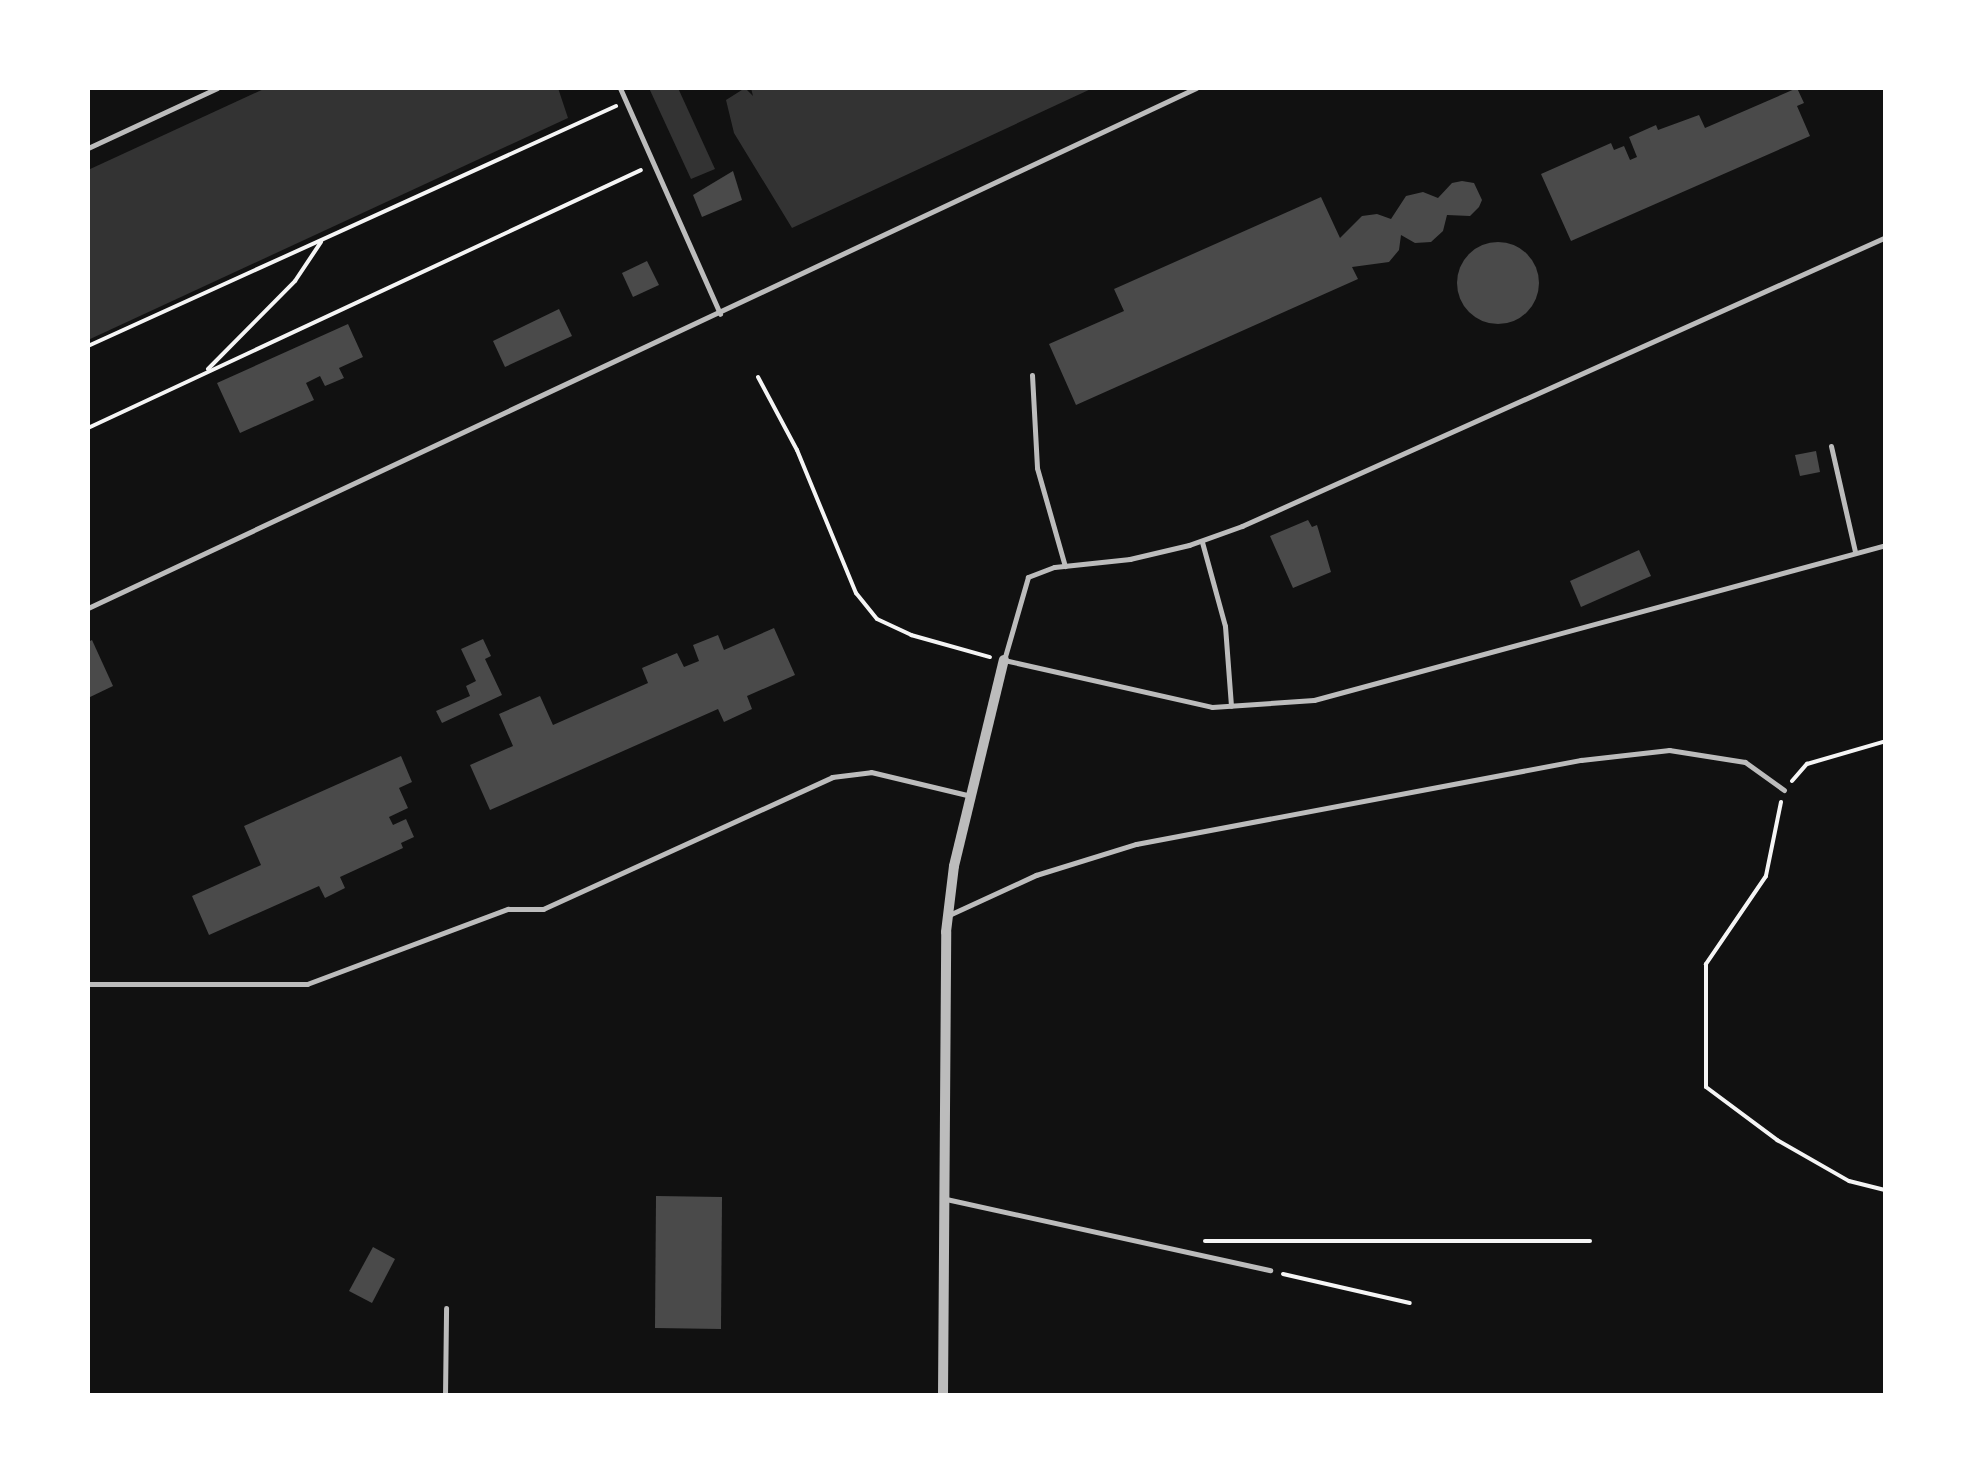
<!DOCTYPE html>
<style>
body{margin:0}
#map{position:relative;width:1973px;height:1483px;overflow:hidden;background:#111;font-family:"Space Grotesk",sans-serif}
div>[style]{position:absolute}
.water>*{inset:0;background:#333}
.building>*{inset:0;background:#4a4a4a}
.round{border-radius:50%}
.path>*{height:4px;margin:-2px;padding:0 2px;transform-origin:2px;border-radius:2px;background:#f5f5f5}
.service>*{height:5px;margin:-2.5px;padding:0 2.5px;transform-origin:2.5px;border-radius:2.5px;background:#bcbcbc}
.minor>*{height:10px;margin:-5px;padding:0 5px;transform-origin:5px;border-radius:5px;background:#bcbcbc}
span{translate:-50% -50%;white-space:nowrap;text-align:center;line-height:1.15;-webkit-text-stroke:9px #fff;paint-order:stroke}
.frame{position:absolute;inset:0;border:90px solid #fff;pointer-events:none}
</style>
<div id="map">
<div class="water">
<i style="clip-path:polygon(266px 88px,558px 88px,568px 118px,88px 340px,88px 170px)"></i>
<i style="clip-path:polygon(649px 88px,678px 88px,715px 169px,691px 179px)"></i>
<i style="clip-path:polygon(745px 88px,753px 96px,751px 88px,1093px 88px,792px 228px,734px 133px,726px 100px)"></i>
</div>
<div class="building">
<i style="clip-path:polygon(1797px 88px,1804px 103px,1797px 106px,1810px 136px,1571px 241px,1541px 174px,1611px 143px,1614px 150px,1624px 146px,1630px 160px,1637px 157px,1629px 137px,1656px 125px,1658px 130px,1699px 115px,1705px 128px)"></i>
<i style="clip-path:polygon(733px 171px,742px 200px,702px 217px,693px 195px)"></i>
<i style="clip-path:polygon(1462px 181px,1474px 183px,1482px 200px,1479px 207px,1470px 216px,1447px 215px,1443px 231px,1431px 242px,1415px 243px,1401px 235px,1399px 250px,1389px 262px,1352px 267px,1358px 279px,1076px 405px,1049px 344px,1124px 311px,1114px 289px,1321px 197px,1340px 238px,1362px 216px,1377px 214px,1391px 219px,1406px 196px,1423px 192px,1438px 198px,1452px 183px)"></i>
<i class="round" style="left:1457px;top:242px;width:82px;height:82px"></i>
<i style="clip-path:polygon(647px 261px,659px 285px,633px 297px,622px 273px)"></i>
<i style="clip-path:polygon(559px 309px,572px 336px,505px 367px,493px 341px)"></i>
<i style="clip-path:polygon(348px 324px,363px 357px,339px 368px,344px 378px,325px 386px,320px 376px,306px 383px,314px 400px,240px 433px,217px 383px)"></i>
<i style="clip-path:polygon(1816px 451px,1820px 472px,1800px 476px,1795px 455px)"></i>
<i style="clip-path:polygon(1308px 520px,1312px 527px,1317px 525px,1331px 572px,1293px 588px,1270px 536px)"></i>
<i style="clip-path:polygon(1639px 550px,1651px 576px,1581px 607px,1570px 581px)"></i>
<i style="clip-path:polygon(774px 628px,795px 675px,747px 696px,752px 709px,724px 722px,718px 709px,490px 810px,470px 765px,513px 746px,499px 714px,540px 696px,553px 725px,648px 683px,642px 668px,677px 653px,684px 667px,699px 661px,693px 645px,718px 635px,724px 650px)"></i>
<i style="clip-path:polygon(483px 639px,491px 656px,485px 659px,502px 695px,442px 723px,436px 711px,470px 696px,466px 686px,476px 681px,461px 649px)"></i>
<i style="clip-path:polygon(92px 640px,113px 686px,88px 698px,88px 642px)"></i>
<i style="clip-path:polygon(401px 756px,412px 782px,399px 788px,408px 808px,389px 817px,393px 825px,406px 819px,414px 837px,401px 843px,403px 848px,340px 877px,345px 888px,325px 898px,319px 886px,209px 935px,192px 896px,261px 865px,244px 826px)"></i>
<i style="clip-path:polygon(656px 1196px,722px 1197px,721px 1329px,655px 1328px)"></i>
<i style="clip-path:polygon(373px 1247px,395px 1259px,372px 1303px,349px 1291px)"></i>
</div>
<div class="path">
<i style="left:88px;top:346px;width:580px;rotate:-24.44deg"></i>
<i style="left:208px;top:369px;width:124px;rotate:-45.3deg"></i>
<i style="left:295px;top:281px;width:47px;rotate:-56.3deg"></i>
<i style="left:758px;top:377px;width:83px;rotate:61.9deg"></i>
<i style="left:797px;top:450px;width:155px;rotate:67.6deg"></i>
<i style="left:856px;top:593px;width:33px;rotate:51deg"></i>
<i style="left:877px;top:619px;width:38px;rotate:25deg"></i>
<i style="left:911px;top:635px;width:82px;rotate:15.6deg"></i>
<i style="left:88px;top:428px;width:610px;rotate:-25.01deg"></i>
<i style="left:1792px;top:781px;width:23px;rotate:-49deg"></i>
<i style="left:1807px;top:764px;width:82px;rotate:-16.2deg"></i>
<i style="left:1781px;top:802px;width:76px;rotate:101.5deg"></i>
<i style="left:1766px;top:876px;width:107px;rotate:124.3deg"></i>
<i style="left:1706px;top:964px;width:123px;rotate:90deg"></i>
<i style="left:1706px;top:1087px;width:89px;rotate:36.7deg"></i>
<i style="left:1777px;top:1140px;width:83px;rotate:29.7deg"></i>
<i style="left:1849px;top:1181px;width:38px;rotate:14deg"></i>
<i style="left:1205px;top:1241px;width:385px"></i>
<i style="left:1283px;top:1274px;width:130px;rotate:12.9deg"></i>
</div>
<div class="service">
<i style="left:620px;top:88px;width:247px;rotate:66.1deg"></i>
<i style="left:88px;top:148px;width:142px;rotate:-24.9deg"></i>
<i style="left:1886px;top:237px;width:706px;rotate:155.83deg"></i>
<i style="left:1242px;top:526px;width:56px;rotate:160.3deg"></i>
<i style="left:1189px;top:545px;width:61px;rotate:166.7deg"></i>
<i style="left:1130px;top:559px;width:76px;rotate:174deg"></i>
<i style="left:1054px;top:567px;width:28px;rotate:159deg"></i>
<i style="left:1028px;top:577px;width:86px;rotate:106.1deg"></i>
<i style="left:1004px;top:660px;width:213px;rotate:12.7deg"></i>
<i style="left:1212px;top:707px;width:102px;rotate:-3.9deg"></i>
<i style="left:1314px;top:700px;width:593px;rotate:-15.16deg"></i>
<i style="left:1032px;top:375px;width:93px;rotate:86.9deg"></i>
<i style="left:1037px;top:468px;width:102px;rotate:74.1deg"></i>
<i style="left:1831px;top:446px;width:109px;rotate:77.2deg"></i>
<i style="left:1202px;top:542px;width:87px;rotate:74.7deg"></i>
<i style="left:1225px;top:626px;width:80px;rotate:85.7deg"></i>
<i style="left:88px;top:608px;width:1224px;rotate:-25.14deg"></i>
<i style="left:949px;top:915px;width:96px;rotate:-24.7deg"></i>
<i style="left:1036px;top:875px;width:105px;rotate:-17.2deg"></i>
<i style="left:1136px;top:844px;width:453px;rotate:-10.7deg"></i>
<i style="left:1581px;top:760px;width:89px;rotate:-6.5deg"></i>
<i style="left:1669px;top:750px;width:77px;rotate:9deg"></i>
<i style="left:1745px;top:762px;width:48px;rotate:35.7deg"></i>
<i style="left:88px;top:984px;width:219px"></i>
<i style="left:307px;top:984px;width:215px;rotate:-20.5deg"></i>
<i style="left:508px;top:909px;width:35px"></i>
<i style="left:543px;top:909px;width:318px;rotate:-24.5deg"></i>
<i style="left:832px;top:777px;width:39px;rotate:-7deg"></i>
<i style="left:871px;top:772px;width:103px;rotate:13.5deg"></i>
<i style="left:946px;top:1199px;width:332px;rotate:12.4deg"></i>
<i style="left:445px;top:1396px;width:88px;rotate:-89.3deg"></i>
</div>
<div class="minor">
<i style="left:943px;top:1396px;width:464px;rotate:-89.6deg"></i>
<i style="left:946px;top:932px;width:66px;rotate:-83.1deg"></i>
<i style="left:954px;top:866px;width:212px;rotate:-76.4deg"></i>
</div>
<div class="frame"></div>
</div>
